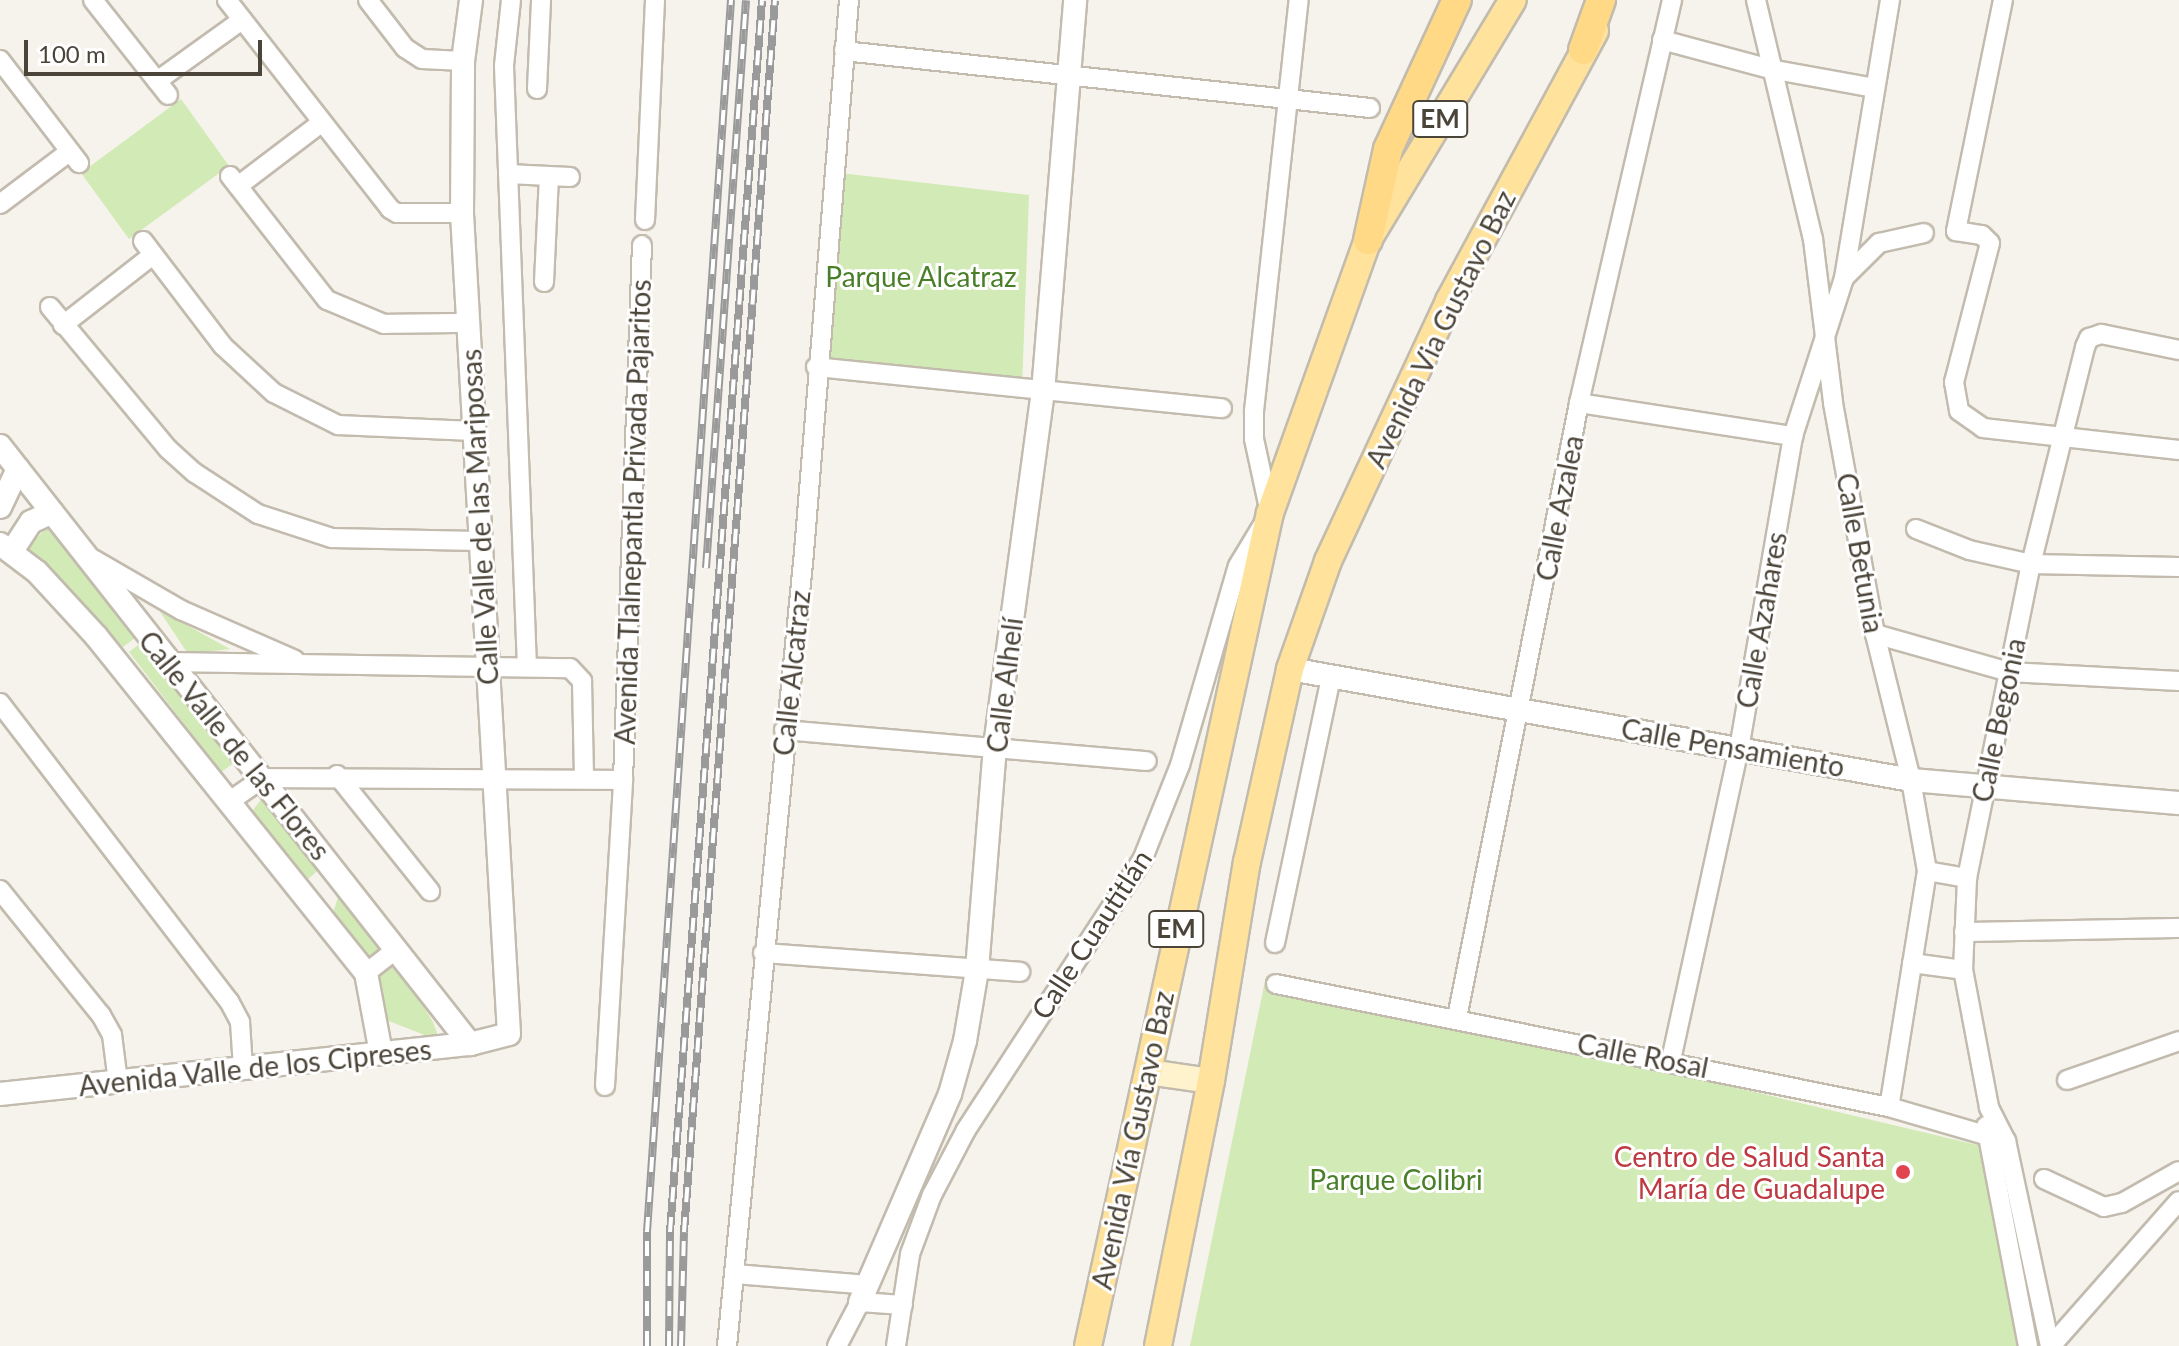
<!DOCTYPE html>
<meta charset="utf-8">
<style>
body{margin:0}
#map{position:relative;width:2179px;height:1346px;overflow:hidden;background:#f6f3ec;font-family:Lato,sans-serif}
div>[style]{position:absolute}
.green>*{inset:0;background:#d2eab5}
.roads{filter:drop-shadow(2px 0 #c2bbae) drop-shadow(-2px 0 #c2bbae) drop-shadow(0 2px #c2bbae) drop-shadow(0 -2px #c2bbae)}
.minor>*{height:18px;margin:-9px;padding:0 9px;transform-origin:9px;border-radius:9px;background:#fff}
.tertiary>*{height:22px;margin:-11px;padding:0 11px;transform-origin:11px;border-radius:11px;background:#fff}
.secondary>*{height:24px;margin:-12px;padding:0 12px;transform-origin:12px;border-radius:12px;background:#fff3cd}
.primary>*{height:26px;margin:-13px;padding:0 13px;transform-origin:13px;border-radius:13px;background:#ffe39c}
.trunk>*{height:28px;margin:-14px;padding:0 14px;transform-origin:14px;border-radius:14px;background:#ffd985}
.rail>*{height:8px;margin-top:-4px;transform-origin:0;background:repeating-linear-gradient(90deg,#fff 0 15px,#9a9a9a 0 30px);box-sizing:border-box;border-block:2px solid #9a9a9a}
.dots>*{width:22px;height:22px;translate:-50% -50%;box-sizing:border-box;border:4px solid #fff;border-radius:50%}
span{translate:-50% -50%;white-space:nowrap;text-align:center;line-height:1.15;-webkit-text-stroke:6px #fff;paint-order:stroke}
.shield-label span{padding:2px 6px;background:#fff;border:2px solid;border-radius:6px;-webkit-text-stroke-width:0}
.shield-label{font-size:26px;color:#4b4439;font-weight:700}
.park-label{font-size:28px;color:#4a7f2a}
.street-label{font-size:28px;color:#4b4439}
.health-label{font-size:28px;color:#be3a42}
.right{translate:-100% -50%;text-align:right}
.scale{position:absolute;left:24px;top:40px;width:238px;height:36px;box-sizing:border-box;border:4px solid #4b4439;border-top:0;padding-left:10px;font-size:24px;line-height:28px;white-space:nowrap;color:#4b4439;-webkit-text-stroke:6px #fff;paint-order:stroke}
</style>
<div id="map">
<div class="green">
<i style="clip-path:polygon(181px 99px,229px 166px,129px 239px,81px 173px)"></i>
<i style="clip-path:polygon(832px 172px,1029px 195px,1022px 390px,934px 369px,816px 367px)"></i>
<i style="clip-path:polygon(51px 524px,139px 635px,123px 647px,24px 550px)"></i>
<i style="clip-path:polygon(159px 610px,230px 649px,188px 654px)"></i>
<i style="clip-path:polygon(142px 642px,240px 759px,221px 772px,129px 652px)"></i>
<i style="clip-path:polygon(263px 797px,322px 867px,308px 879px,250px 814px)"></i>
<i style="clip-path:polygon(340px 891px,382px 948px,365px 960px,333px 913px)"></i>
<i style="clip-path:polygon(399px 966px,433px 1022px,440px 1041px,381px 1018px,378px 969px)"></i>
<i style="clip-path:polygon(1266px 976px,1990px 1148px,2022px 1346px,1190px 1346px)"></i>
</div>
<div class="roads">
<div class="minor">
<i style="left:93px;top:0;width:121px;rotate:51.7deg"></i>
<i style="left:227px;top:0;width:265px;rotate:52deg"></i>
<i style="left:390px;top:209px;width:8px;rotate:30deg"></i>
<i style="left:397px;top:213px;width:65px"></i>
<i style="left:368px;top:0;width:61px;rotate:52.4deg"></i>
<i style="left:405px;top:48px;width:20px;rotate:33deg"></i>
<i style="left:422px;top:59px;width:41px;rotate:2.8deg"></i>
<i style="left:511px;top:0;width:66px;rotate:96.1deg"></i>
<i style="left:504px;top:66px;width:601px;rotate:87.81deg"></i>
<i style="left:1756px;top:0;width:246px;rotate:76.6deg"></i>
<i style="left:1813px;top:239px;width:165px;rotate:83deg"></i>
<i style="left:1833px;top:403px;width:235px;rotate:79.7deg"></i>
<i style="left:1875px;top:634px;width:150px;rotate:76.1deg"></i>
<i style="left:1911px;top:780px;width:92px;rotate:80deg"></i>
<i style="left:1927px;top:871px;width:239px;rotate:99.1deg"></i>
<i style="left:2003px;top:0;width:236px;rotate:101.5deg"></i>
<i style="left:1956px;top:231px;width:26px;rotate:9deg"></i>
<i style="left:1982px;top:235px;width:11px;rotate:45deg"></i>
<i style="left:1990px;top:243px;width:144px;rotate:104.5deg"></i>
<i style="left:1954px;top:382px;width:29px;rotate:80deg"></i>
<i style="left:1959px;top:411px;width:29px;rotate:35deg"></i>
<i style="left:1983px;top:428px;width:197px;rotate:6.4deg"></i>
<i style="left:1662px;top:40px;width:112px;rotate:15deg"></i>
<i style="left:1770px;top:69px;width:107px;rotate:10.3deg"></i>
<i style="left:844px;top:51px;width:529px;rotate:6.18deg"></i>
<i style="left:0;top:60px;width:130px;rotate:52.5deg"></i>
<i style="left:157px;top:81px;width:105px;rotate:-35.7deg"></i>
<i style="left:537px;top:89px;width:89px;rotate:-87.4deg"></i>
<i style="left:508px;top:174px;width:62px;rotate:2.8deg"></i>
<i style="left:230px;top:176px;width:157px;rotate:52deg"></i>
<i style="left:327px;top:300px;width:62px;rotate:22.8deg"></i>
<i style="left:384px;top:324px;width:84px;rotate:-0.7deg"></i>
<i style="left:238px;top:186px;width:104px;rotate:-37.2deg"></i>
<i style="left:0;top:204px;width:86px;rotate:-37deg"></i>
<i style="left:645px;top:220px;width:220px;rotate:-87.4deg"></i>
<i style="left:143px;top:241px;width:132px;rotate:52.7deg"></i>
<i style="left:223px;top:346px;width:69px;rotate:42.7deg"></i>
<i style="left:274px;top:393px;width:72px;rotate:26.6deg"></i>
<i style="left:338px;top:425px;width:135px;rotate:2.5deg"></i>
<i style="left:1846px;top:276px;width:47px;rotate:-45deg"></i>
<i style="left:1879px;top:243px;width:46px;rotate:-12.5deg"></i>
<i style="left:544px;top:282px;width:105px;rotate:-87.3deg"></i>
<i style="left:50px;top:307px;width:185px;rotate:50.3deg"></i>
<i style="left:168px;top:449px;width:36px;rotate:42deg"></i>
<i style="left:195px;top:473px;width:75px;rotate:33.1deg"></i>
<i style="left:258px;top:514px;width:78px;rotate:18deg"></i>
<i style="left:332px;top:538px;width:146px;rotate:1.2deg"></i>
<i style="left:63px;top:325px;width:114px;rotate:-37.9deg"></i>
<i style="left:816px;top:367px;width:408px;rotate:5.8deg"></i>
<i style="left:1579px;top:403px;width:217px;rotate:8.8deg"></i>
<i style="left:1916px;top:529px;width:57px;rotate:21.6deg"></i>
<i style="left:1969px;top:550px;width:64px;rotate:12.7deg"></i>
<i style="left:2031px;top:564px;width:148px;rotate:1.2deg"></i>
<i style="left:93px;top:559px;width:102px;rotate:30.1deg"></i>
<i style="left:181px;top:610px;width:124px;rotate:23.7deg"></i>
<i style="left:1875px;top:634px;width:139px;rotate:15.8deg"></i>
<i style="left:2009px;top:672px;width:170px;rotate:3deg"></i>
<i style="left:168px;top:662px;width:402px;rotate:0.9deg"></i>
<i style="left:570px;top:668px;width:18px;rotate:47deg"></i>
<i style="left:582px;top:681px;width:97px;rotate:88.8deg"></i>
<i style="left:0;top:703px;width:376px;rotate:52.5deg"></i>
<i style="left:229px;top:1001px;width:24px;rotate:62deg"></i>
<i style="left:240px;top:1022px;width:46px;rotate:86.3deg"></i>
<i style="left:784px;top:730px;width:364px;rotate:4.9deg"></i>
<i style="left:337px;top:775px;width:149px;rotate:51.3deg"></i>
<i style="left:230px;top:801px;width:40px;rotate:-34.9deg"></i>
<i style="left:263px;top:778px;width:360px;rotate:0.3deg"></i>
<i style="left:1927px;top:871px;width:41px;rotate:9.9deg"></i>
<i style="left:0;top:890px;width:161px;rotate:51.1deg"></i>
<i style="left:101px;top:1015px;width:23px;rotate:61deg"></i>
<i style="left:112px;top:1035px;width:47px;rotate:82.7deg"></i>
<i style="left:1964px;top:932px;width:215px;rotate:-1.1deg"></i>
<i style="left:1275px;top:943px;width:271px;rotate:-78.1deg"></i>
<i style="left:763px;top:953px;width:258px;rotate:4.2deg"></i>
<i style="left:1912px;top:963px;width:51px;rotate:7.8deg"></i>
<i style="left:366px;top:973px;width:39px;rotate:-38deg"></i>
<i style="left:1276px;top:984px;width:625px;rotate:11.35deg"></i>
<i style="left:1889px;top:1107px;width:122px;rotate:16.2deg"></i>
<i style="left:1457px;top:1018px;width:627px;rotate:-78.78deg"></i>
<i style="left:1579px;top:403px;width:414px;rotate:-77deg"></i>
<i style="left:1671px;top:1060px;width:318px;rotate:-77.7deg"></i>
<i style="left:1739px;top:749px;width:318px;rotate:-80.2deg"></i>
<i style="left:1793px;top:436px;width:166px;rotate:-72.1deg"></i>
<i style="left:1844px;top:278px;width:282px;rotate:-80.6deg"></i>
<i style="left:2067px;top:1080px;width:119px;rotate:-19.2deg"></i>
<i style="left:605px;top:1086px;width:307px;rotate:-86.6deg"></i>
<i style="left:623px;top:780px;width:535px;rotate:-87.97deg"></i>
<i style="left:1986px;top:1126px;width:224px;rotate:79.2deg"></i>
<i style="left:2044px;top:1179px;width:66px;rotate:25deg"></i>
<i style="left:2104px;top:1207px;width:18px;rotate:-13deg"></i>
<i style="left:2122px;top:1203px;width:65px;rotate:-29.3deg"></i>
<i style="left:735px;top:1274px;width:133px;rotate:4.7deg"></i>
<i style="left:727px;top:1346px;width:798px;rotate:-84.46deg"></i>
<i style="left:804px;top:552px;width:554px;rotate:-85.34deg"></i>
<i style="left:837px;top:1346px;width:50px;rotate:-62.4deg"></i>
<i style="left:860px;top:1302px;width:43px;rotate:4deg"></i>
<i style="left:896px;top:1346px;width:93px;rotate:-81.3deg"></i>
<i style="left:910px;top:1254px;width:63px;rotate:-69.6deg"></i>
<i style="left:932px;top:1195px;width:73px;rotate:-62.4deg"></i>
<i style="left:966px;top:1130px;width:325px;rotate:-56.9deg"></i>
<i style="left:1143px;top:858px;width:100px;rotate:-68.3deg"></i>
<i style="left:1180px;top:765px;width:207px;rotate:-73.8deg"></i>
<i style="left:1238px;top:566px;width:62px;rotate:-58.9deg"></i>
<i style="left:1270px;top:513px;width:76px;rotate:-102.2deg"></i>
<i style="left:1254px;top:439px;width:28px;rotate:-90deg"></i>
<i style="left:1254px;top:411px;width:413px;rotate:-83.8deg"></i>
<i style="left:2050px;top:1346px;width:210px;rotate:-102.1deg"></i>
<i style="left:2006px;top:1141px;width:38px;rotate:-117deg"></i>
<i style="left:1989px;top:1107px;width:139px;rotate:-100.7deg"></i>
<i style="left:1963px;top:970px;width:92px;rotate:-87.5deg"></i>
<i style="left:1967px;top:878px;width:320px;rotate:-78.5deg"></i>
<i style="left:2031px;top:564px;width:224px;rotate:-76deg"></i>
<i style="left:2085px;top:347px;width:10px;rotate:-66deg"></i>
<i style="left:2089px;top:338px;width:13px;rotate:-18deg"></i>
<i style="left:2101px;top:334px;width:80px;rotate:11.6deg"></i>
<i style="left:2051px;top:1346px;width:193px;rotate:-48.6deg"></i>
</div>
<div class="tertiary">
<i style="left:0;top:446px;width:761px;rotate:51.83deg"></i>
<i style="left:0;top:507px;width:42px;rotate:-64.7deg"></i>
<i style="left:0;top:544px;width:46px;rotate:37.1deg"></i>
<i style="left:37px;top:572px;width:87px;rotate:47.3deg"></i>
<i style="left:96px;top:636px;width:432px;rotate:51.3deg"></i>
<i style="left:366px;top:973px;width:81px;rotate:79.4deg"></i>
<i style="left:12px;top:551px;width:35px;rotate:-57deg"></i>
<i style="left:31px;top:522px;width:23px;rotate:-25deg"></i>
<i style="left:1290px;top:669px;width:631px;rotate:10.13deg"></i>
<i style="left:1911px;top:780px;width:269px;rotate:4.9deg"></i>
<i style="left:0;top:1094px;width:473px;rotate:-6.1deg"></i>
<i style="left:470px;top:1044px;width:40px;rotate:-14.4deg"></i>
<i style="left:509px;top:1034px;width:822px;rotate:-93.28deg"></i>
<i style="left:462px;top:213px;width:152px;rotate:-89.6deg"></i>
<i style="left:463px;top:61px;width:62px;rotate:-82.5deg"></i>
<i style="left:860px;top:1302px;width:227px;rotate:-66.6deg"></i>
<i style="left:950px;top:1094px;width:55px;rotate:-74.2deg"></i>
<i style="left:965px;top:1041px;width:72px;rotate:-80.4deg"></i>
<i style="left:977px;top:970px;width:225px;rotate:-85.4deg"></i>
<i style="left:995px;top:746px;width:357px;rotate:-82.3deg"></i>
<i style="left:1043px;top:392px;width:393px;rotate:-85.3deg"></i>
</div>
<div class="secondary">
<i style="left:1148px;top:1072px;width:64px;rotate:8.1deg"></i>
</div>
<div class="primary">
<i style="left:1088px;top:1346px;width:853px;rotate:-77.68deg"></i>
<i style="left:1270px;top:513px;width:290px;rotate:-70.3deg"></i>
<i style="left:1368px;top:240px;width:280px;rotate:-58.9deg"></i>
<i style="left:1158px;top:1346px;width:270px;rotate:-78.7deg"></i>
<i style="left:1211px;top:1081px;width:222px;rotate:-80.7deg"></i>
<i style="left:1247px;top:862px;width:198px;rotate:-77.4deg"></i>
<i style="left:1290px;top:669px;width:114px;rotate:-70.6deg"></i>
<i style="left:1328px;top:561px;width:287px;rotate:-65deg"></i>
<i style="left:1449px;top:301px;width:307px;rotate:-61.6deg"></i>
</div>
<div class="trunk">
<i style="left:1583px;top:50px;width:53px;rotate:-70.2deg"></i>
<i style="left:1368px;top:240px;width:93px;rotate:-77.6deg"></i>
<i style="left:1388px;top:149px;width:164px;rotate:-65.2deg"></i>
</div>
</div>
<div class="rail">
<i style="left:706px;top:568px;width:569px;rotate:-85.97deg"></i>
<i style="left:647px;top:1346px;width:114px;rotate:-90deg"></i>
<i style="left:647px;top:1232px;width:1235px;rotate:-86.1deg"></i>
<i style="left:669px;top:1346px;width:114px;rotate:-89.5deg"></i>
<i style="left:670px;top:1232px;width:1235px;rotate:-85.73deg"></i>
<i style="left:681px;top:1346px;width:114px;rotate:-88.5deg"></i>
<i style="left:684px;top:1232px;width:1235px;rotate:-85.78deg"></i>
</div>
<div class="dots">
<i style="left:1903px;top:1172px;background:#e0444e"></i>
</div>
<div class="shield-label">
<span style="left:1440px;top:119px">EM</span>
<span style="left:1176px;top:929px">EM</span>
</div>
<div class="park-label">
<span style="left:921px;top:276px">Parque Alcatraz</span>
<span style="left:1396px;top:1179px">Parque Colibri</span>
</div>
<div class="street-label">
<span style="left:1440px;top:329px;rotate:-64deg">Avenida Via Gustavo Baz</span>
<span style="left:1559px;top:508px;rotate:-79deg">Calle Azalea</span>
<span style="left:632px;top:512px;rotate:-88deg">Avenida Tlalnepantla Privada Pajaritos</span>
<span style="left:479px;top:517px;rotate:-93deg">Calle Valle de las Mariposas</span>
<span style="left:1861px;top:553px;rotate:80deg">Calle Betunia</span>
<span style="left:1761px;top:620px;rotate:-80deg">Calle Azahares</span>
<span style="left:791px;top:673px;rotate:-84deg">Calle Alcatraz</span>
<span style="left:1004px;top:685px;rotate:-83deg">Calle Alhelí</span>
<span style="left:1998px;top:720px;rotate:-78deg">Calle Begonia</span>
<span style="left:235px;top:745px;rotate:51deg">Calle Valle de las Flores</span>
<span style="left:1733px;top:747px;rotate:10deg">Calle Pensamiento</span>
<span style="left:1091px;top:934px;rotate:-57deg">Calle Cuautitlán</span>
<span style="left:1643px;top:1055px;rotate:11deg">Calle Rosal</span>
<span style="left:255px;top:1067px;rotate:-6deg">Avenida Valle de los Cipreses</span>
<span style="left:1132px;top:1140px;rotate:-78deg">Avenida Vía Gustavo Baz</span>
</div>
<div class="health-label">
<span class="right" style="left:1885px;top:1172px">Centro de Salud Santa<br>María de Guadalupe</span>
</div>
<div class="scale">100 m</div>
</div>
